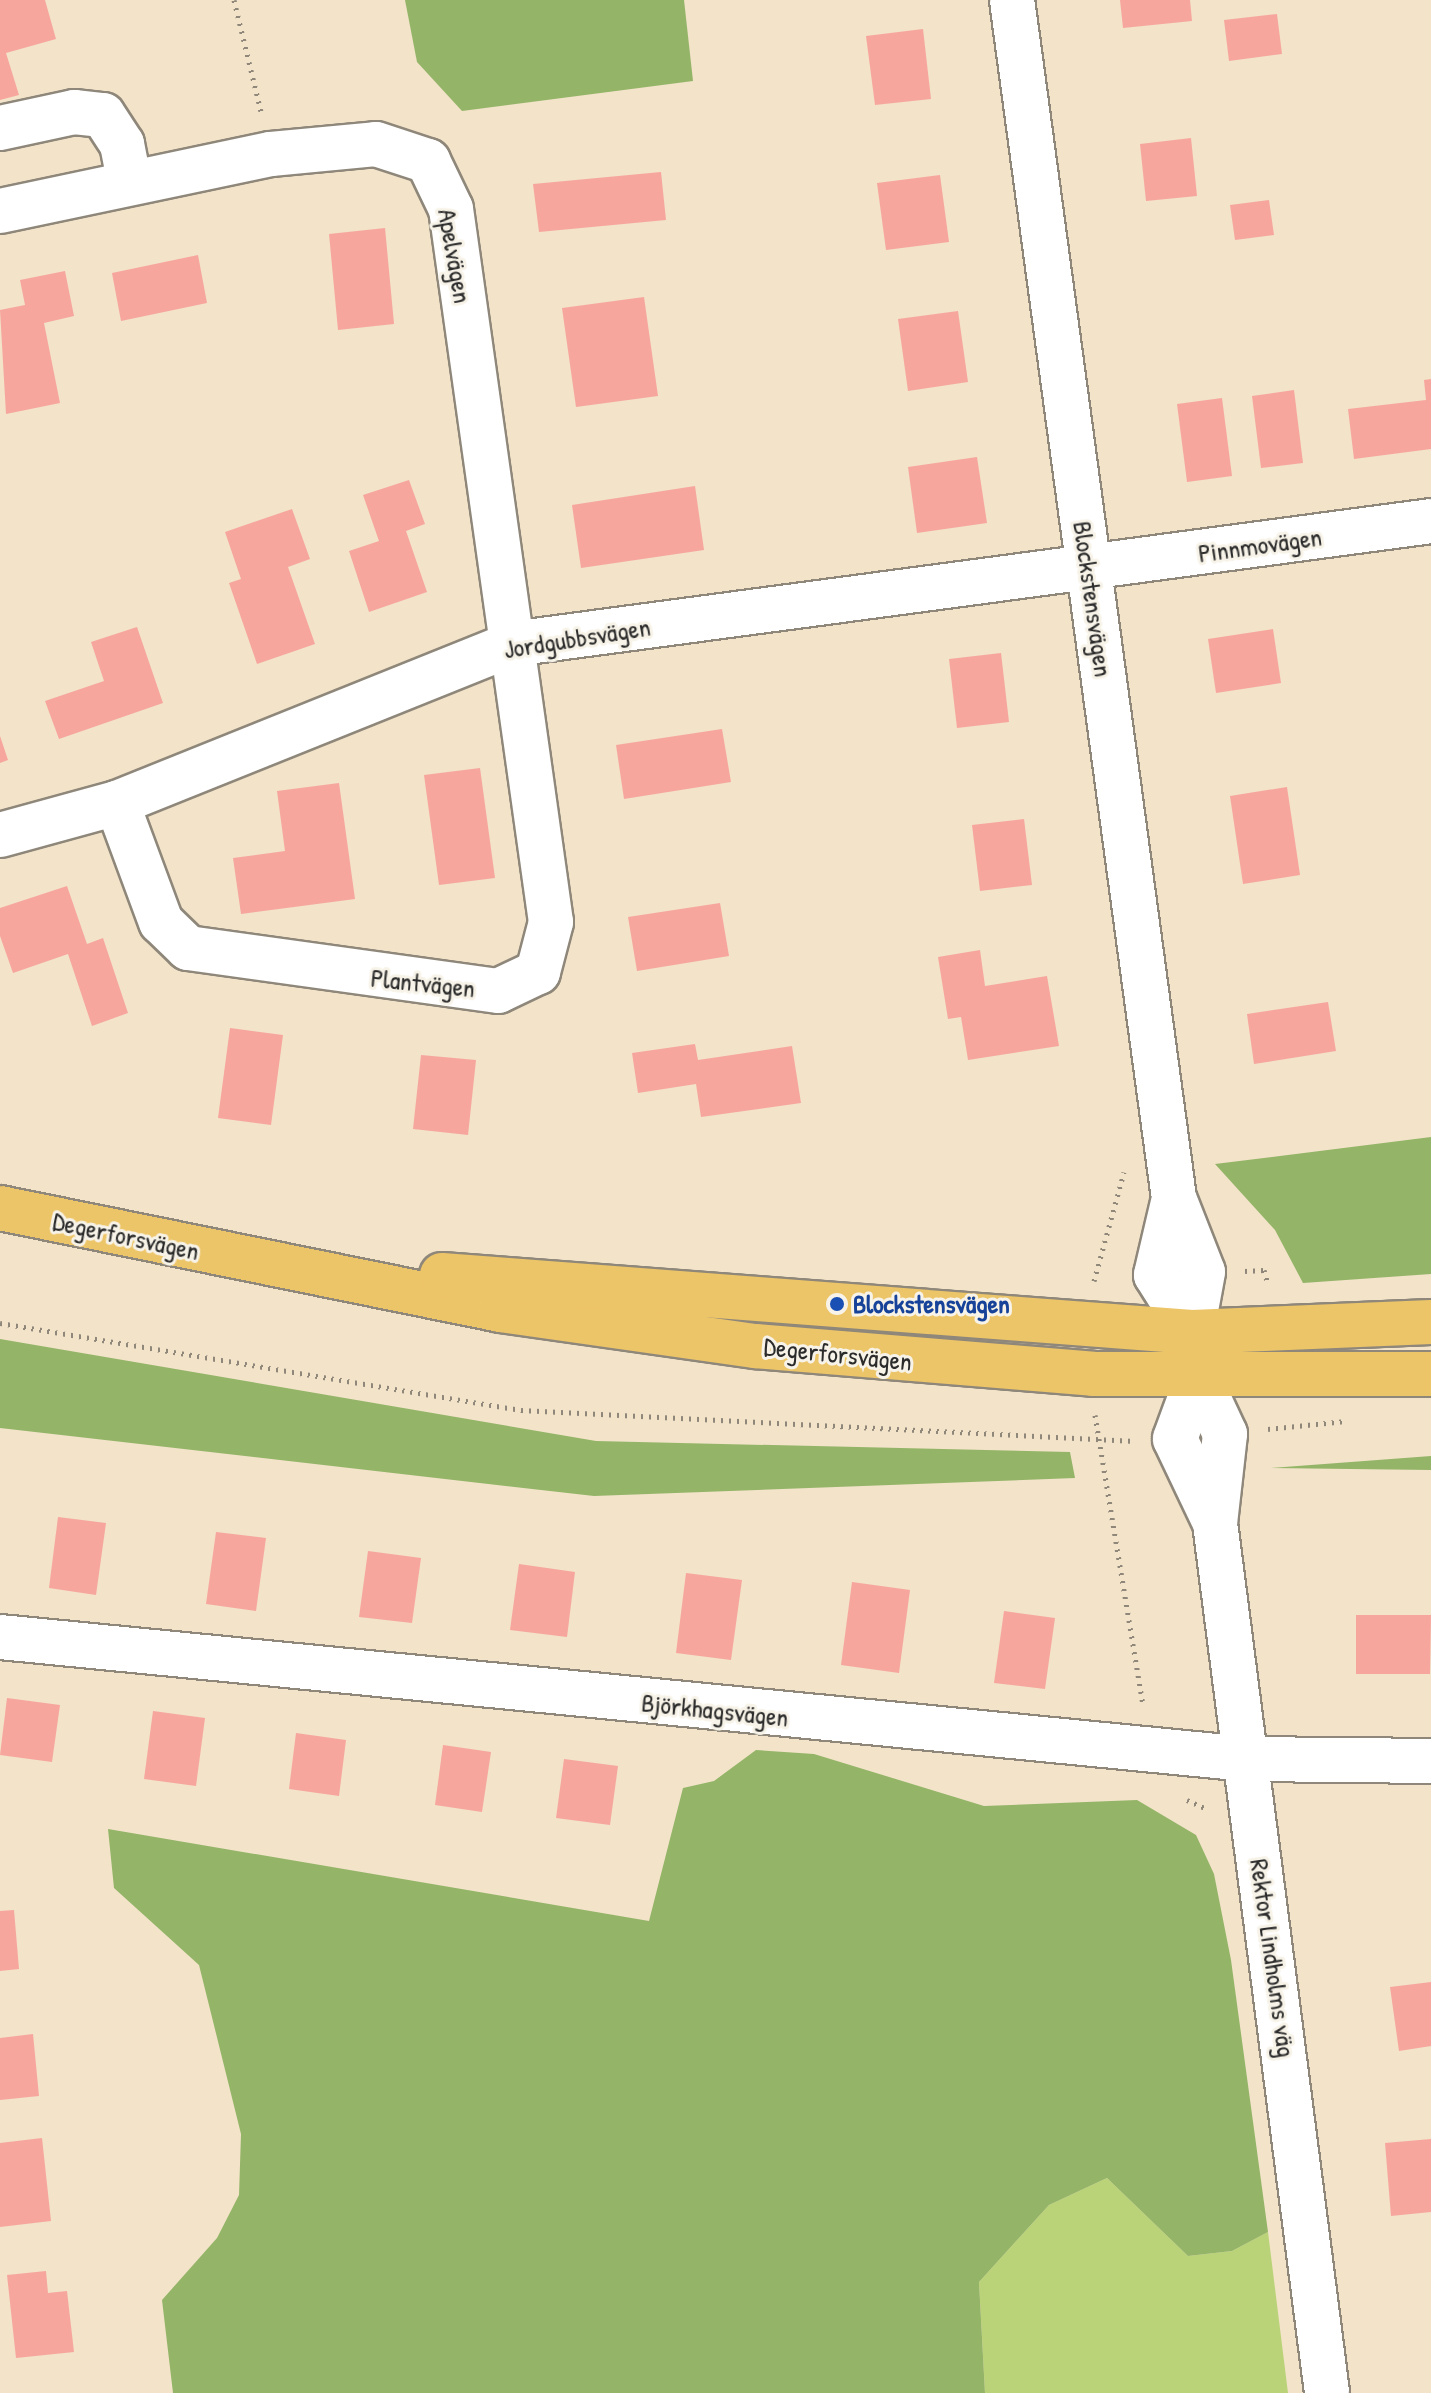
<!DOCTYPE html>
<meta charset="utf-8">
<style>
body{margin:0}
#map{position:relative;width:1431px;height:2393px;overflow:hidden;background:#f2e3c9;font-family:"Patrick Hand",sans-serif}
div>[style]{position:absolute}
.green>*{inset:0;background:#bbd378}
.forest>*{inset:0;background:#94b568}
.building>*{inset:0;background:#f7a69e}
.path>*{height:5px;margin-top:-2.5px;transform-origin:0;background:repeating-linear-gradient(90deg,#8e877a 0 2px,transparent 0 8px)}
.roads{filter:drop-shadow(2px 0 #8e877a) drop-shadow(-2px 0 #8e877a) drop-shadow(0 2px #8e877a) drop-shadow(0 -2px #8e877a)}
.minor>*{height:44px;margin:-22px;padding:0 22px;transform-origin:22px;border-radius:22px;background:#fff}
.major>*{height:44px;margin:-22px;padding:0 22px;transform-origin:22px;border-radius:22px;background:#edc569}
.dots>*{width:22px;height:22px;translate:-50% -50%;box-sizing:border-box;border:4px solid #f7f3e8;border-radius:50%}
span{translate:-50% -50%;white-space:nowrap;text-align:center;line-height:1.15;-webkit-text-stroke:6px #f7f3e8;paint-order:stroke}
.street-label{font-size:26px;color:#2b2b2b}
.transit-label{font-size:26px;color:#164399;font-weight:700}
.left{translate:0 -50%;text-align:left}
</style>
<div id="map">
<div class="green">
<i style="clip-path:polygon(1107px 2178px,1188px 2256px,1232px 2251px,1268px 2232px,1288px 2393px,985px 2393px,979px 2282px,1049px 2205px)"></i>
</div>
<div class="forest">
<i style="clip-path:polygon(405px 0,684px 0,693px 81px,462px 111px,417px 62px)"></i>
<i style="clip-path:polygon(1431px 1137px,1431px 1274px,1303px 1283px,1275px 1230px,1215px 1164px)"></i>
<i style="clip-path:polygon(0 1339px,596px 1441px,1070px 1452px,1075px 1478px,594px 1496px,0 1428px)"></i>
<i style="clip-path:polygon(1431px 1456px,1431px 1470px,1271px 1468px)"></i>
<i style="clip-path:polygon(756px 1750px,814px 1754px,984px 1806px,1137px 1800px,1196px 1835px,1214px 1874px,1231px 1960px,1268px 2232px,1232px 2251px,1188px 2256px,1107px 2178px,1049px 2205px,979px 2282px,985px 2393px,173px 2393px,162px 2300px,217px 2238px,239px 2195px,241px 2134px,199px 1965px,114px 1888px,108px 1829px,649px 1921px,683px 1788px,714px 1781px)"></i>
</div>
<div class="building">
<i style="clip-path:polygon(0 0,45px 0,56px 39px,6px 53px,19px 95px,0 100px)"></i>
<i style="clip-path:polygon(1120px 0,1190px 0,1192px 21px,1123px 28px)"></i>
<i style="clip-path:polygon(1277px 14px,1282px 54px,1229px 61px,1224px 20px)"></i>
<i style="clip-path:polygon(923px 29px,931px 99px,875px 105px,866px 36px)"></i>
<i style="clip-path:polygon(1191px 138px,1197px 196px,1146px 201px,1140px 144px)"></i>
<i style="clip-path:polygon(661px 172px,666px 220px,539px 232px,533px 184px)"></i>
<i style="clip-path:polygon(940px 175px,949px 242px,886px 250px,877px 183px)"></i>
<i style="clip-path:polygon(1269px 200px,1274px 235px,1235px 240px,1230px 205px)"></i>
<i style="clip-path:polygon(385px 228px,394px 324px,338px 330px,329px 234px)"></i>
<i style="clip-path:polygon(198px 255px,207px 303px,121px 321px,112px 273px)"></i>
<i style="clip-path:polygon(65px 271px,74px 316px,44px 323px,60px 403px,6px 414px,0 310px,25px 305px,20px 280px)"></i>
<i style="clip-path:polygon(644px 297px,658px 396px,576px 407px,562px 308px)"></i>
<i style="clip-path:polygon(958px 311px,968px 382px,908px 391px,898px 319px)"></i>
<i style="clip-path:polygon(1431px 379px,1431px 449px,1354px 459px,1348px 409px,1426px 400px,1424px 380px)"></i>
<i style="clip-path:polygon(1294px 390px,1303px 463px,1261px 468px,1252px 396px)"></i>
<i style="clip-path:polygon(1222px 398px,1232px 476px,1187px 482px,1177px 404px)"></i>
<i style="clip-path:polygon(977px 457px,987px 523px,917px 533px,908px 467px)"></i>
<i style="clip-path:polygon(409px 480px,425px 524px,406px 531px,427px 592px,369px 612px,349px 551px,379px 541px,363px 495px)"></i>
<i style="clip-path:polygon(695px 486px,704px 550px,581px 568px,572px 505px)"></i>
<i style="clip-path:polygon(292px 509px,310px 559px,288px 567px,315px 644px,257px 664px,229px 583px,241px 579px,225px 532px)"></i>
<i style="clip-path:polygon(137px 627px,163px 703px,59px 739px,45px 701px,104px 681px,91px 642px)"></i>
<i style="clip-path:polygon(1273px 629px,1281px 683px,1216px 693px,1208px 639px)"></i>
<i style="clip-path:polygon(1001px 653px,1009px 722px,957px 728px,949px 659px)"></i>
<i style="clip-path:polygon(722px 729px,731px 782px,624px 799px,616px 745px)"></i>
<i style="clip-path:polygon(0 736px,8px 760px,0 763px)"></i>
<i style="clip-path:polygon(480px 768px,495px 878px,439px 885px,424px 775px)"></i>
<i style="clip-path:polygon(339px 783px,355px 899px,241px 914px,233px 858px,285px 851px,277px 791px)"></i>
<i style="clip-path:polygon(1287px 787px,1300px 875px,1243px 884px,1230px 796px)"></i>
<i style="clip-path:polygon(1024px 819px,1032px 885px,980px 891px,972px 825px)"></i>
<i style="clip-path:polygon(67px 886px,87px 944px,103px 938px,128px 1013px,92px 1026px,68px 954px,13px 973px,0 936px,0 908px)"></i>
<i style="clip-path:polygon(720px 903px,729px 956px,637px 971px,628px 917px)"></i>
<i style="clip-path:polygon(980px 950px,985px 986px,1047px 976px,1059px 1046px,968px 1060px,961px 1017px,948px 1019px,938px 957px)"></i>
<i style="clip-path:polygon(1328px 1002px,1336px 1051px,1254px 1064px,1247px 1014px)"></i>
<i style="clip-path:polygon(230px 1028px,283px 1035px,271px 1125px,218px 1118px)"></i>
<i style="clip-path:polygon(695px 1044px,698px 1060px,792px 1046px,801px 1103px,701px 1117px,696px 1084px,638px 1093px,632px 1053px)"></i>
<i style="clip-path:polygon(421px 1055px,476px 1060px,468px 1135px,413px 1129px)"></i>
<i style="clip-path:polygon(58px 1517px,106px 1523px,96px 1595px,49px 1588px)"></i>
<i style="clip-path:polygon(216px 1532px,266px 1538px,256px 1611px,206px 1604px)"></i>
<i style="clip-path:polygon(368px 1551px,421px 1558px,412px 1623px,359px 1617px)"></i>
<i style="clip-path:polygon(519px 1564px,575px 1572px,567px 1637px,510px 1630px)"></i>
<i style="clip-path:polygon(686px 1573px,742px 1580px,731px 1660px,676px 1653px)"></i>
<i style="clip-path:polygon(852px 1582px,910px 1590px,899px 1673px,841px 1665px)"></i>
<i style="clip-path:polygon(1004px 1611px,1055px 1618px,1045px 1689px,994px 1683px)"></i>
<i style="clip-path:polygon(1356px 1615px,1431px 1615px,1430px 1674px,1356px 1674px)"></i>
<i style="clip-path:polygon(7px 1698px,60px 1705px,52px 1762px,0 1755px)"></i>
<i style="clip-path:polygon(153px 1711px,205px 1718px,196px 1786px,144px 1779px)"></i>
<i style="clip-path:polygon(296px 1733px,346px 1740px,339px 1796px,289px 1789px)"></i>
<i style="clip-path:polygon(443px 1745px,491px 1752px,482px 1812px,435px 1805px)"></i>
<i style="clip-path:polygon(564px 1759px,618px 1766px,610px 1825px,556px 1818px)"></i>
<i style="clip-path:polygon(14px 1910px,19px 1969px,0 1971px,0 1911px)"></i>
<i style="clip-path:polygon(1431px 1982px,1431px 2046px,1399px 2051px,1390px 1987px)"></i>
<i style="clip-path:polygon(33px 2034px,39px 2096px,0 2100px,0 2038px)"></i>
<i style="clip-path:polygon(42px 2138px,51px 2221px,0 2227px,0 2143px)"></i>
<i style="clip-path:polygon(1431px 2139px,1431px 2212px,1391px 2216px,1385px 2143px)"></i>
<i style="clip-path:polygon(46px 2271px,48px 2293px,67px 2291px,74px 2352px,16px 2358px,7px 2275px)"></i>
</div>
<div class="path">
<i style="left:234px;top:0;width:115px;rotate:76.4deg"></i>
<i style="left:1245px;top:1271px;width:19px;rotate:-3deg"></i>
<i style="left:1264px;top:1270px;width:15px;rotate:74deg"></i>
<i style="left:1094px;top:1281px;width:113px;rotate:-74.6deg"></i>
<i style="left:0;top:1323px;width:528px;rotate:9.48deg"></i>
<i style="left:521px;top:1410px;width:615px;rotate:2.89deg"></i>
<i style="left:1095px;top:1415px;width:294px;rotate:80.6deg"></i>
<i style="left:1268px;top:1429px;width:78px;rotate:-5.9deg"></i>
<i style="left:1187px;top:1800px;width:22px;rotate:24deg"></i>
</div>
<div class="roads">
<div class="minor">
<i style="left:1012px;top:0;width:1209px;rotate:82.3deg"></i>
<i style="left:1174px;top:1198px;width:79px;rotate:68.6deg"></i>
<i style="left:1203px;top:1272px;width:61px;rotate:100.4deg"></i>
<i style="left:0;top:128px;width:76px;rotate:-12.2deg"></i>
<i style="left:74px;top:112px;width:29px;rotate:6deg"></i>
<i style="left:103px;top:115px;width:35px;rotate:57deg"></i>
<i style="left:122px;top:144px;width:38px;rotate:79deg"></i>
<i style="left:0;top:211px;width:277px;rotate:-11.9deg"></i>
<i style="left:271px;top:154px;width:105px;rotate:-5.4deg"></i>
<i style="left:376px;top:144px;width:55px;rotate:18.1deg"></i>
<i style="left:428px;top:161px;width:53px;rotate:64.4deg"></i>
<i style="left:451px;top:209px;width:720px;rotate:82.02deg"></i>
<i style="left:551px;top:922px;width:52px;rotate:104.6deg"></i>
<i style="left:538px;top:972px;width:44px;rotate:154.6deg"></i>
<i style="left:498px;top:991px;width:313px;rotate:-172.1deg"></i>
<i style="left:188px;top:948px;width:37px;rotate:-136deg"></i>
<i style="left:161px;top:922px;width:127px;rotate:-110.3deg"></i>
<i style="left:0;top:835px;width:121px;rotate:-15.3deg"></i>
<i style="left:117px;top:803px;width:426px;rotate:-21.9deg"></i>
<i style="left:512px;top:644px;width:927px;rotate:-7.62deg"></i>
<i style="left:1174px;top:1198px;width:79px;rotate:103.2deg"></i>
<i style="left:1156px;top:1275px;width:67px;rotate:57.7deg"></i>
<i style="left:1198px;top:1376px;width:64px;rotate:65deg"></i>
<i style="left:1225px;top:1434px;width:90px;rotate:96.4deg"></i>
<i style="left:1215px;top:1523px;width:877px;rotate:82.66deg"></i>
<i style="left:1198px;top:1376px;width:67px;rotate:110.1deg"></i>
<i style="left:1175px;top:1439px;width:93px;rotate:64.5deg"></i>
<i style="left:0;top:1637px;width:1253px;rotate:5.59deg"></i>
<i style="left:1247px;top:1759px;width:184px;rotate:0.6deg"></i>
</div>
<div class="major">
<i style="left:0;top:1208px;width:511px;rotate:11.51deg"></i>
<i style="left:501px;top:1310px;width:257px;rotate:8.1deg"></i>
<i style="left:755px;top:1346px;width:339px;rotate:4.7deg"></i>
<i style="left:1093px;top:1374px;width:338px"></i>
<i style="left:442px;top:1275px;width:752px;rotate:4.35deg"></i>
<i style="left:1192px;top:1332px;width:239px;rotate:-2.4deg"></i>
</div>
</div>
<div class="dots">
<i style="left:837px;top:1304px;background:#1a4fb4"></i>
</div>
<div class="street-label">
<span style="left:455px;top:256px;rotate:80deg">Apelvägen</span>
<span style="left:1260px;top:545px;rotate:-8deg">Pinnmovägen</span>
<span style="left:1093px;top:599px;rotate:82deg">Blockstensvägen</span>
<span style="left:577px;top:638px;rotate:-9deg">Jordgubbsvägen</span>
<span style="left:423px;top:983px;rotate:6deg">Plantvägen</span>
<span style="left:126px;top:1236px;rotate:12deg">Degerforsvägen</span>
<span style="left:838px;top:1354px;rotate:6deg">Degerforsvägen</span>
<span style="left:715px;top:1710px;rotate:6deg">Björkhagsvägen</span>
<span style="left:1273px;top:1958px;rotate:82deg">Rektor Lindholms väg</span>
</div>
<div class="transit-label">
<span class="left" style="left:853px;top:1304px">Blockstensvägen</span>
</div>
</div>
